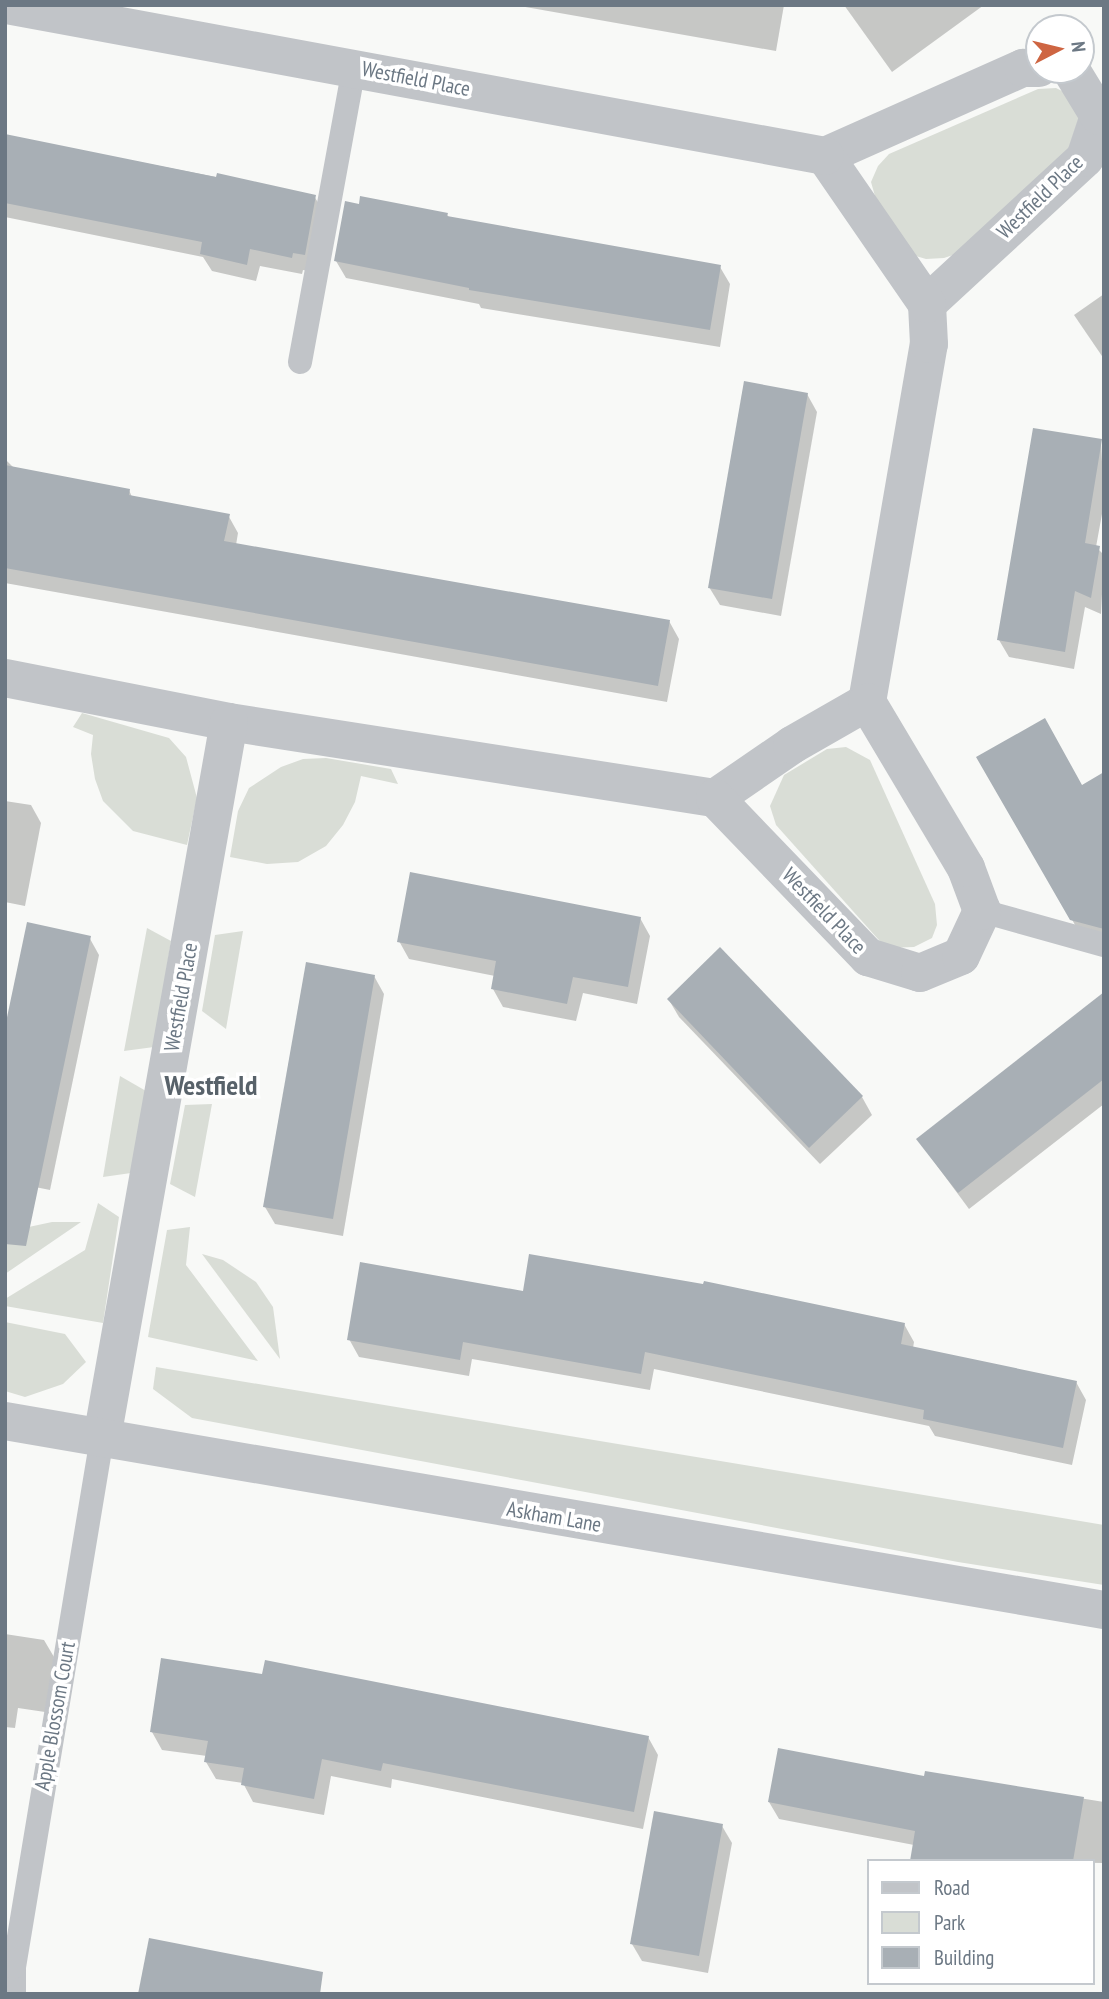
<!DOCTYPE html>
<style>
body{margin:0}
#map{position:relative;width:1109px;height:1999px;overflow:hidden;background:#f8f9f7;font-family:"PT Sans Narrow",sans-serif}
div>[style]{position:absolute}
.green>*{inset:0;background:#d9ddd6}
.shadow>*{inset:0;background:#0003}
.building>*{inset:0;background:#a8afb5}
.service>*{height:24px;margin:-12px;padding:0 12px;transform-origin:12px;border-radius:12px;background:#c1c4c8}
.minor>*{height:38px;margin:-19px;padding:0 19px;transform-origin:19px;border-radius:19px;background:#c1c4c8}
.tertiary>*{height:38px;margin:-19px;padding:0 19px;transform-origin:19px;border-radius:19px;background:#c1c4c8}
span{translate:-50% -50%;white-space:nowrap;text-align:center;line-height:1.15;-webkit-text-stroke:7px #fff;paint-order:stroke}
.street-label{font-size:21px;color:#6c7884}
.district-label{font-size:28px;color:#58626a;font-weight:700}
.frame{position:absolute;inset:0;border:7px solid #6c7884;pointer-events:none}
.legend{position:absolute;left:867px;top:1859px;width:228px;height:126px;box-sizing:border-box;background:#fff;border:2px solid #c4c9ce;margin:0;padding:9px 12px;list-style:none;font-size:21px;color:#6c7884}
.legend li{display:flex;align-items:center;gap:14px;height:35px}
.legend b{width:35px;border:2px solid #c4c9ce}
.north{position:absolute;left:1025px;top:14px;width:70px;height:70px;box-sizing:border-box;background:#fff;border:2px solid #c4c9ce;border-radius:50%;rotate:83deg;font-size:19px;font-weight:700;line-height:28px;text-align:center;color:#6c7884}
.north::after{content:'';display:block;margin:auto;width:24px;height:32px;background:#ce6542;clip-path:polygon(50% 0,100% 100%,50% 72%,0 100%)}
</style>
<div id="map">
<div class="green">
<i style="clip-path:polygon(1056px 88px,1064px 92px,1079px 116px,1073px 146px,962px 252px,944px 258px,926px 259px,909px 254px,877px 203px,871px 182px,878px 166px,889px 154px,1038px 89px)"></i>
<i style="clip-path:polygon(82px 713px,169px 738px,186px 757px,197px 798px,187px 845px,133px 831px,103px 801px,95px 779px,91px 754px,93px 735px,73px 727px)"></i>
<i style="clip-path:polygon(846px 747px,870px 760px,935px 904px,937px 925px,932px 938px,914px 947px,886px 948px,776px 825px,770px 806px,784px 775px,827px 749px)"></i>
<i style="clip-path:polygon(326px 758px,391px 769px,398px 784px,361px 776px,355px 802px,343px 825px,326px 846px,298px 862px,267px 864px,230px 857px,238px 811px,249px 788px,281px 767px,303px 759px)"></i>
<i style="clip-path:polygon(147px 928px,171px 941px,154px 1047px,124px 1051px)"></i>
<i style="clip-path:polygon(243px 931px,226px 1029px,202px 1011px,215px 935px)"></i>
<i style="clip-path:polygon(120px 1076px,146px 1091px,131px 1173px,103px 1177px)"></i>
<i style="clip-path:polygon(212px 1104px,195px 1197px,170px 1184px,185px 1105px)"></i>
<i style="clip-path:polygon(98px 1203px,119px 1217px,103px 1323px,5px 1306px,5px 1299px,85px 1250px)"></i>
<i style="clip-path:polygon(52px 1222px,81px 1222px,5px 1274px,5px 1241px,24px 1228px)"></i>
<i style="clip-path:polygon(190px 1227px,186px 1265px,258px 1361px,148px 1337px,167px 1230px)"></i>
<i style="clip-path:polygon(202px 1254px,223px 1260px,256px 1282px,273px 1307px,280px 1359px)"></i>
<i style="clip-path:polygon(5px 1322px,65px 1334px,86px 1362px,63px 1384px,25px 1397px,5px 1391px)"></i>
<i style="clip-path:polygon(156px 1367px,1104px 1525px,1104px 1585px,958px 1562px,192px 1418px,153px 1389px)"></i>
</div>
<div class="shadow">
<i style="clip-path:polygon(514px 5px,784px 5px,776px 51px)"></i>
<i style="clip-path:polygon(844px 5px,984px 5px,892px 72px)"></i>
<i style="clip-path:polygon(5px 136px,314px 196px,325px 214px,314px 272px,303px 270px,302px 274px,260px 266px,256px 281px,212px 271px,203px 257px,5px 217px)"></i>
<i style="clip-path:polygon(447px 214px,449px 218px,720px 267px,730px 284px,720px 347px,481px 308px,479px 304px,346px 278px,336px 261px)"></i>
<i style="clip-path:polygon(1104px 294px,1104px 359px,1074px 315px)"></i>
<i style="clip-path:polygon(807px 394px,817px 412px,781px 616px,720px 605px,709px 587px)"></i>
<i style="clip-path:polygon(1101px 441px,1104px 503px,1096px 547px,1104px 555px,1101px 614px,1085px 607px,1074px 669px,1009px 657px,999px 640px)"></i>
<i style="clip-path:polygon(5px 459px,14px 468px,129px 490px,132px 497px,228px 515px,238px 533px,236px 545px,669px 621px,679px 639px,667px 702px,5px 583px)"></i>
<i style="clip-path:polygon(979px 758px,1082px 787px,1104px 774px,1104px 943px,1082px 937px)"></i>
<i style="clip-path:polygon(5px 801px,31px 805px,41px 823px,25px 906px,5px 902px)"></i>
<i style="clip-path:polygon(640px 918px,650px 936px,637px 1004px,583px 993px,576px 1021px,503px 1007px,493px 989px,495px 976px,409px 959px,399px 941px)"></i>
<i style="clip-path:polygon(89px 937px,99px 955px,50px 1190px,5px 1181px)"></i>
<i style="clip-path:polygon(374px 976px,384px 994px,343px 1236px,275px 1224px,265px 1207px)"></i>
<i style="clip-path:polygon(1104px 994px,1104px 1104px,969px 1209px,918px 1140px)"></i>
<i style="clip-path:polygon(669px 1000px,862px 1097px,872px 1115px,820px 1164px,679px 1017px)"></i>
<i style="clip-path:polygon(524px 1293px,904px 1324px,914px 1342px,913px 1348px,1076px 1382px,1086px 1400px,1072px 1465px,935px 1436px,929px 1426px,654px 1369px,650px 1390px,472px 1359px,469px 1376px,359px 1357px,349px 1339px)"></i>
<i style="clip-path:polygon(5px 1634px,44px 1640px,54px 1657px,45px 1712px,18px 1708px,15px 1728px,5px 1727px)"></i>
<i style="clip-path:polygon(152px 1732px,648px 1737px,658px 1755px,643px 1829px,392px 1779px,391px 1788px,331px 1776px,324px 1815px,253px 1802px,243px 1783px,216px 1779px,206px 1762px,207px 1756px,162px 1750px)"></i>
<i style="clip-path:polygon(926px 1773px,1104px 1802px,1104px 1863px,912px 1861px,914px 1845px,779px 1819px,769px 1802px,926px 1778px)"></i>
<i style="clip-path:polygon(722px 1826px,732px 1843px,708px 1973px,642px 1961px,632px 1944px)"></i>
</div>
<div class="building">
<i style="clip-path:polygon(5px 134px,216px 177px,217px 173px,316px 195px,305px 255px,293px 253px,292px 258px,250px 249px,247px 265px,200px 254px,202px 242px,5px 203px)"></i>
<i style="clip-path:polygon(360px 196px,448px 213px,447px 216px,721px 265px,710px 330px,469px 290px,469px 288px,334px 261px,345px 201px,359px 204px)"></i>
<i style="clip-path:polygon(744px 381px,808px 393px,772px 599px,708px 588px)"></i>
<i style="clip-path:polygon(1033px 428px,1102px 439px,1085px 543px,1100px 546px,1091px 598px,1075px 591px,1065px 652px,997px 640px)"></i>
<i style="clip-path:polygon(5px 465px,130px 489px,129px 495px,230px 514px,224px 541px,670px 620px,658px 686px,5px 568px)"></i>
<i style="clip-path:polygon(1045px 718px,1082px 785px,1104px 772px,1104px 929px,1070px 920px,976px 757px)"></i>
<i style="clip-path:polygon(410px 872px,641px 917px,628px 987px,573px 977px,567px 1004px,491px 989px,496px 961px,397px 942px)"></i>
<i style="clip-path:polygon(27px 922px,91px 936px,26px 1246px,5px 1244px,5px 1027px)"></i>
<i style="clip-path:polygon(720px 947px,863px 1096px,809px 1148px,667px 999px)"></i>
<i style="clip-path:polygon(306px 962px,375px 975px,333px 1219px,263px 1207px)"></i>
<i style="clip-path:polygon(1104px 992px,1104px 1079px,958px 1193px,916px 1139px)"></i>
<i style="clip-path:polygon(529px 1254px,703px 1284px,704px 1281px,905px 1323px,901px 1344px,1077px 1381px,1063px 1448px,923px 1419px,924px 1410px,645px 1352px,641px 1374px,463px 1342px,460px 1360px,347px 1340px,360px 1262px,523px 1291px)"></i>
<i style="clip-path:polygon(161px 1658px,262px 1674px,265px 1660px,649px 1736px,634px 1812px,383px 1763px,381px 1771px,322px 1759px,314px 1799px,241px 1785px,244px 1768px,204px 1762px,208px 1741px,150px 1732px)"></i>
<i style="clip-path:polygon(778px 1748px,924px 1776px,925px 1771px,1084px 1797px,1073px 1861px,910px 1861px,915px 1831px,768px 1802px)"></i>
<i style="clip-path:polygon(654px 1811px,723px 1824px,699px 1956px,630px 1944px)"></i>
<i style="clip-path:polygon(149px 1938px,323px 1972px,320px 1994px,138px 1994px)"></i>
</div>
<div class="service">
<i style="left:300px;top:362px;width:299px;rotate:-79.6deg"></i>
<i style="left:982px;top:911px;width:127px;rotate:15.6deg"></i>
<i style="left:14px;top:1994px;width:27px;rotate:-90deg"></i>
<i style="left:14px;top:1967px;width:536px;rotate:-80.56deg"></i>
</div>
<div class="minor">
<i style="left:825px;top:156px;width:217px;rotate:-24deg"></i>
<i style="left:1023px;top:68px;width:16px"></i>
<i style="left:927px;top:304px;width:215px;rotate:-42.7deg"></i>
<i style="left:1085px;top:158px;width:44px;rotate:-71.6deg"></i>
<i style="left:1099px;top:116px;width:54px;rotate:-121.3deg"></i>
<i style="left:5px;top:678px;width:228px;rotate:11.1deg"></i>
<i style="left:229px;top:722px;width:492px;rotate:8.9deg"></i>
<i style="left:715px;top:798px;width:93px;rotate:-34.5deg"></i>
<i style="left:792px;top:745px;width:86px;rotate:-29.8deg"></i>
<i style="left:867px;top:702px;width:363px;rotate:-80.2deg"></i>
<i style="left:929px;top:344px;width:40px;rotate:-92.9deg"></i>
<i style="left:927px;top:304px;width:180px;rotate:-124.6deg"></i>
<i style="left:825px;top:156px;width:832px;rotate:-169.54deg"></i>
<i style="left:715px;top:798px;width:221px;rotate:46.1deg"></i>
<i style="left:868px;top:957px;width:54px;rotate:17.1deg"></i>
<i style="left:920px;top:973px;width:44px;rotate:-22.5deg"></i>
<i style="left:961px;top:956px;width:50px;rotate:-65deg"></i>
<i style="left:982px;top:911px;width:46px;rotate:-110.4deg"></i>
<i style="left:966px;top:868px;width:193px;rotate:-120.8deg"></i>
<i style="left:102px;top:1438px;width:727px;rotate:-79.94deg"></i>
</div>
<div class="tertiary">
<i style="left:5px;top:1421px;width:1115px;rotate:9.76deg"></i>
</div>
<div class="street-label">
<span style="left:416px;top:79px;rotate:11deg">Westfield Place</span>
<span style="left:1040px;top:197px;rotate:-44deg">Westfield Place</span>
<span style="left:824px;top:911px;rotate:46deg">Westfield Place</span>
<span style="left:181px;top:997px;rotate:-80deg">Westfield Place</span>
<span style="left:554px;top:1517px;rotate:10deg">Askham Lane</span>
<span style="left:55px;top:1716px;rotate:-80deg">Apple Blossom Court</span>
</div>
<div class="district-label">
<span style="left:211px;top:1085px">Westfield</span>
</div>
<div class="frame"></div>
<ul class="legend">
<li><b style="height:9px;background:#c1c4c8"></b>Road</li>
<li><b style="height:19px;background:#d9ddd6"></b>Park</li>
<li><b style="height:19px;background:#a8afb5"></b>Building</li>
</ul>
<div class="north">N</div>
</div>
